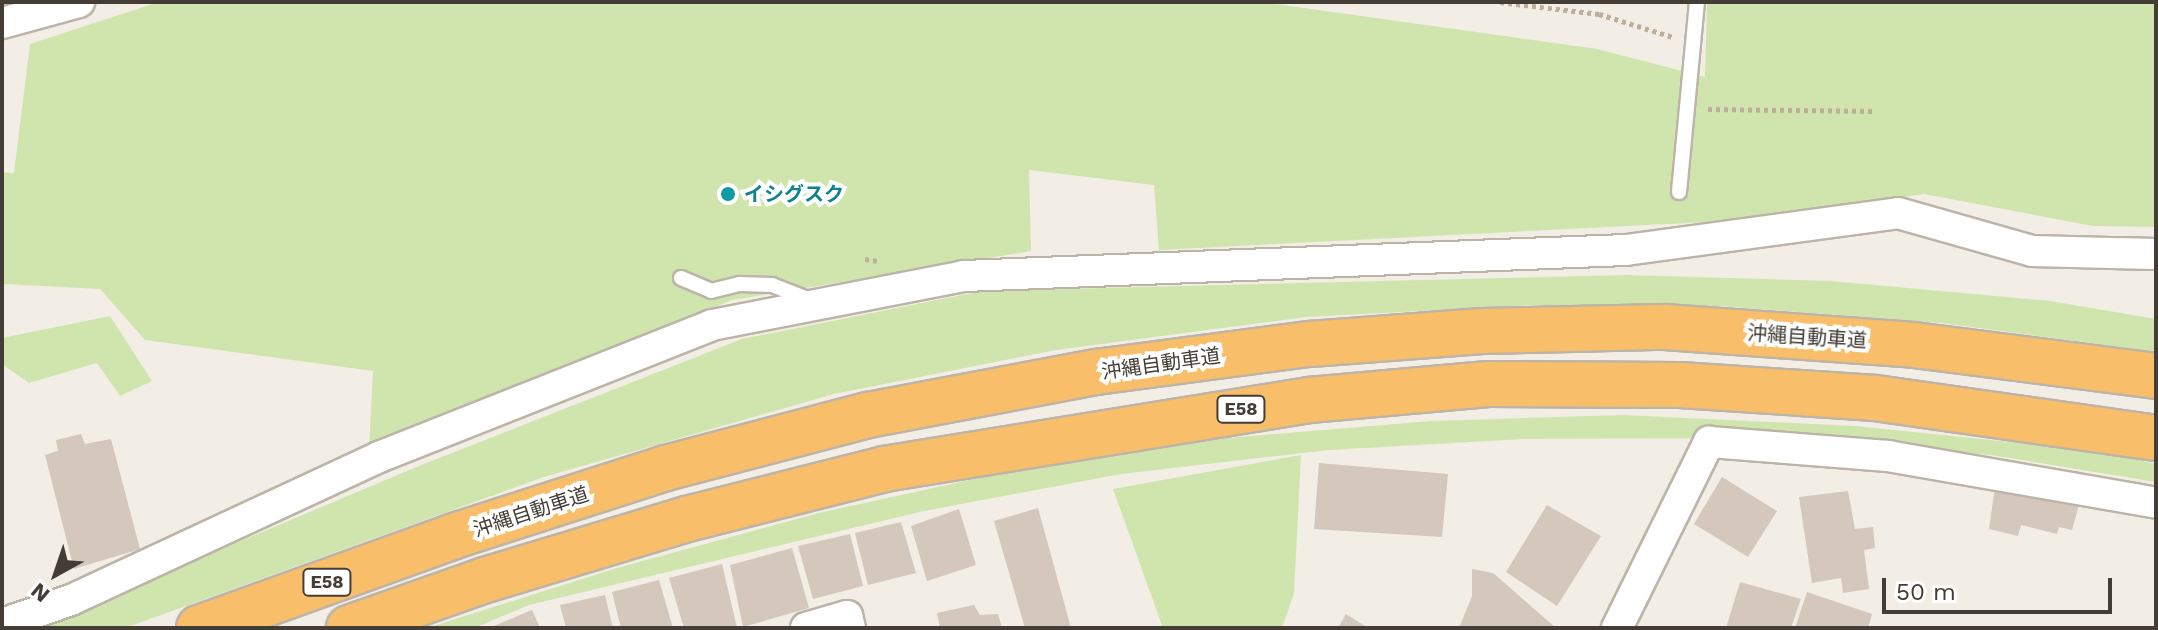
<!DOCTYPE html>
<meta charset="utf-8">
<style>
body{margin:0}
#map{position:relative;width:2158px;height:630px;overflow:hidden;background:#f2ede5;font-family:"Work Sans","Noto Sans JP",sans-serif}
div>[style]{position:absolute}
.green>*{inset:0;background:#d0e5ae}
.building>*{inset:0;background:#d3c8bb}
.path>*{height:5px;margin-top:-2.5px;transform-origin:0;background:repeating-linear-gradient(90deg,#beae99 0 4px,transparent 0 8px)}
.roads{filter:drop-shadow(2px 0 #bdb4a8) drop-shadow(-2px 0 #bdb4a8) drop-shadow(0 2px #bdb4a8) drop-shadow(0 -2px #bdb4a8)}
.lane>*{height:14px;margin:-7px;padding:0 7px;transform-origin:7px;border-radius:7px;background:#fff}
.street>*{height:30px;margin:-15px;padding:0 15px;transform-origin:15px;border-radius:15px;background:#fff}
.highway>*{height:44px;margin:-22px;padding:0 22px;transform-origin:22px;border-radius:22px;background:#f9be69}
.dots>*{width:22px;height:22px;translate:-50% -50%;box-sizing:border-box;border:4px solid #fff;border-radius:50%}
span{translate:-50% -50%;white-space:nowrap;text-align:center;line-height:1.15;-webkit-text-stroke:8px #fff;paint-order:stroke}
.shield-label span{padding:2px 6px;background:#fff;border:2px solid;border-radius:6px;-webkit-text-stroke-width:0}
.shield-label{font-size:18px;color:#443d35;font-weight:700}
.culture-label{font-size:20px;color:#0d838f;font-weight:700}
.left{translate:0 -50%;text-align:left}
.street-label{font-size:20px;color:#443d35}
.frame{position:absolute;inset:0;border:4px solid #443d35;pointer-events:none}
.north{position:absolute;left:16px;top:534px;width:80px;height:80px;-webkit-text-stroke:6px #fff;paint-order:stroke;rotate:220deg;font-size:22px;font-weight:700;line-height:32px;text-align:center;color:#443d35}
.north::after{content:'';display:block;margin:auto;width:28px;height:36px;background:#443d35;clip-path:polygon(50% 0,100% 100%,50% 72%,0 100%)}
.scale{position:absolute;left:1882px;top:578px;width:230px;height:36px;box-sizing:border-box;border:4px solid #443d35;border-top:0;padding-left:10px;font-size:24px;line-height:28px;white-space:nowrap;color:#443d35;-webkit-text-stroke:6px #fff;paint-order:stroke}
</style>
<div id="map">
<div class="green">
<i style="clip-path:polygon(159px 2px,1261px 2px,1597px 49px,1705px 77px,1707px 2px,2156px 2px,2156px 227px,2093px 226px,1924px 194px,1745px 220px,1159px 250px,1154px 185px,1029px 170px,1031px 251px,732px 300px,369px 450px,373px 371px,145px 340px,100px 289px,2px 284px,2px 173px,14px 173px,30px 44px)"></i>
<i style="clip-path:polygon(1627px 275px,1831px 281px,2050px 301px,2156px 319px,2156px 352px,1942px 323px,1719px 306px,1534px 305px,1307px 317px,1056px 350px,834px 394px,544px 477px,125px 628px,34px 628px,419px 466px,742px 339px,982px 291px)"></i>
<i style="clip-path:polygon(110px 316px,152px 381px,120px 396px,97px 363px,29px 383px,2px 364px,2px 338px)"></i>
<i style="clip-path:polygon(1623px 415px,1855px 426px,2096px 451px,2156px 464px,2156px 482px,1991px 455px,1744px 438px,1524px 439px,1329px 450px,1121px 474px,924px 511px,529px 605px,474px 628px,427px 628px,617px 568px,819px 513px,1025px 468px,1228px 438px,1431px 421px)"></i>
<i style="clip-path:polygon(1301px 455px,1294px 593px,1282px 628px,1163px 628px,1113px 489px)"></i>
</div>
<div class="building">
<i style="clip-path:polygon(81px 434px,85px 444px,111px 439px,140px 549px,74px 569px,45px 455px,58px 451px,56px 440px)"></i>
<i style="clip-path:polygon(1319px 463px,1448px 474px,1442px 537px,1314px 529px)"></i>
<i style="clip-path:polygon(1722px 477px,1777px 511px,1748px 557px,1694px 524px)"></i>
<i style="clip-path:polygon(1995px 487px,2079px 505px,2072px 530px,2059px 527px,2057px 534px,2021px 525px,2018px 536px,1989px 529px)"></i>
<i style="clip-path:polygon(1848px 491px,1855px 529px,1873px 527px,1875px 548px,1864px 550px,1869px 589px,1843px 593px,1841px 578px,1812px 583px,1799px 497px)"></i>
<i style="clip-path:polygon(1547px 505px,1601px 536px,1557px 606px,1506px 572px)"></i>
<i style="clip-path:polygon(1038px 508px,1071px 628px,1025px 628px,994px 521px)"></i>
<i style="clip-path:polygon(959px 509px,976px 565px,927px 581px,911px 526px)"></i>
<i style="clip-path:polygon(901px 522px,916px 573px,868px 585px,855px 533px)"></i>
<i style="clip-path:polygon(850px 534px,863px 586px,813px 599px,798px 546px)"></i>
<i style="clip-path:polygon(792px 548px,809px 608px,743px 627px,730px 565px)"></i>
<i style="clip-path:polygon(722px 564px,737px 628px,684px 628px,669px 578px)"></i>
<i style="clip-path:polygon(1472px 569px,1493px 573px,1556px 628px,1459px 628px,1472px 596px)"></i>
<i style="clip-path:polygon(659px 580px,673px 628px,621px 628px,612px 592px)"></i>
<i style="clip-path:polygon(1740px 582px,1801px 599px,1791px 628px,1726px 628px)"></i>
<i style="clip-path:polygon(1807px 592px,1872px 614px,1868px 628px,1795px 628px)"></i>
<i style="clip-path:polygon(605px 595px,613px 628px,566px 628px,560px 605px)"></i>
<i style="clip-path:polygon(974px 605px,980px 615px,998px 614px,1002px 628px,940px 628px,937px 613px)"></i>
<i style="clip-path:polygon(532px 610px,540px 628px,489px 628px)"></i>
<i style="clip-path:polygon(1346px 614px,1368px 628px,1338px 628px)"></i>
</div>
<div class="path">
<i style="left:1500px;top:2px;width:100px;rotate:6.9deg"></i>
<i style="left:1599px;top:14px;width:77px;rotate:17.3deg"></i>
<i style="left:1708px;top:109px;width:165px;rotate:0.7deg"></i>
<i style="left:865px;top:259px;width:12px;rotate:9deg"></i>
</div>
<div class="roads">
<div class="lane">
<i style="left:1679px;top:192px;width:191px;rotate:-84.6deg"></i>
<i style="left:681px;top:278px;width:33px;rotate:23deg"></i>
<i style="left:711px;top:291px;width:30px;rotate:-14deg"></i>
<i style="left:740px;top:284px;width:32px;rotate:2deg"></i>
<i style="left:772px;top:285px;width:44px;rotate:21.3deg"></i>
</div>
<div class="street">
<i style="left:2px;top:23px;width:80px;rotate:-15.3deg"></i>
<i style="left:2px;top:624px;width:73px;rotate:-19.2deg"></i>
<i style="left:71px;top:600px;width:340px;rotate:-24.9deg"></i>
<i style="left:379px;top:457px;width:358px;rotate:-21.6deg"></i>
<i style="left:712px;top:325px;width:257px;rotate:-11deg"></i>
<i style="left:964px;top:276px;width:663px;rotate:-2.25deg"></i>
<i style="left:1626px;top:250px;width:275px;rotate:-7.7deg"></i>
<i style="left:1898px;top:213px;width:139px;rotate:15.8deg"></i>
<i style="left:2032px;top:251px;width:124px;rotate:1.4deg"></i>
<i style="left:806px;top:628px;width:43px;rotate:-16.3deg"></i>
<i style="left:847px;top:616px;width:12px;rotate:76deg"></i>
<i style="left:1617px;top:628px;width:208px;rotate:-63.7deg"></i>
<i style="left:1709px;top:442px;width:180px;rotate:4.5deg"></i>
<i style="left:1888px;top:456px;width:272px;rotate:9.9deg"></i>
</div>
<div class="highway">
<i style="left:199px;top:628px;width:271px;rotate:-19.8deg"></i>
<i style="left:454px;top:536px;width:223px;rotate:-17.8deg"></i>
<i style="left:666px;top:468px;width:209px;rotate:-14.7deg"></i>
<i style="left:868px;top:415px;width:232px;rotate:-10.7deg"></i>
<i style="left:1096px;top:372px;width:216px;rotate:-7.5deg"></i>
<i style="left:1310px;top:344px;width:173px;rotate:-4.3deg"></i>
<i style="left:1483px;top:331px;width:182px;rotate:-1.3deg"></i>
<i style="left:1665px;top:327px;width:250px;rotate:4.1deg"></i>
<i style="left:1914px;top:345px;width:244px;rotate:7.3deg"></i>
<i style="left:349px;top:628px;width:144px;rotate:-19.4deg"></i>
<i style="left:485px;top:580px;width:211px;rotate:-16.8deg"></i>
<i style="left:687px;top:519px;width:203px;rotate:-14.2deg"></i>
<i style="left:884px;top:469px;width:431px;rotate:-9.2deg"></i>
<i style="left:1309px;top:400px;width:180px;rotate:-5.1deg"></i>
<i style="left:1488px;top:384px;width:192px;rotate:0.3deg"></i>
<i style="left:1680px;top:385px;width:195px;rotate:3.8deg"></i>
<i style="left:1875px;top:398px;width:284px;rotate:8.1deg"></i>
</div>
</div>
<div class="dots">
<i style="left:728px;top:194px;background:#0f9aa8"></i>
</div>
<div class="shield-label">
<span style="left:1241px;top:409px">E58</span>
<span style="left:327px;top:582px">E58</span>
</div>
<div class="culture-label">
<span class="left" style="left:744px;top:194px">イシグスク</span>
</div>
<div class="street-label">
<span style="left:1807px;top:337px;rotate:4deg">沖縄自動車道</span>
<span style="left:1161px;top:364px;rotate:-8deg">沖縄自動車道</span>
<span style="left:531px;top:512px;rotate:-18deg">沖縄自動車道</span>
</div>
<div class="frame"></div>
<div class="north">N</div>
<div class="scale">50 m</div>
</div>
